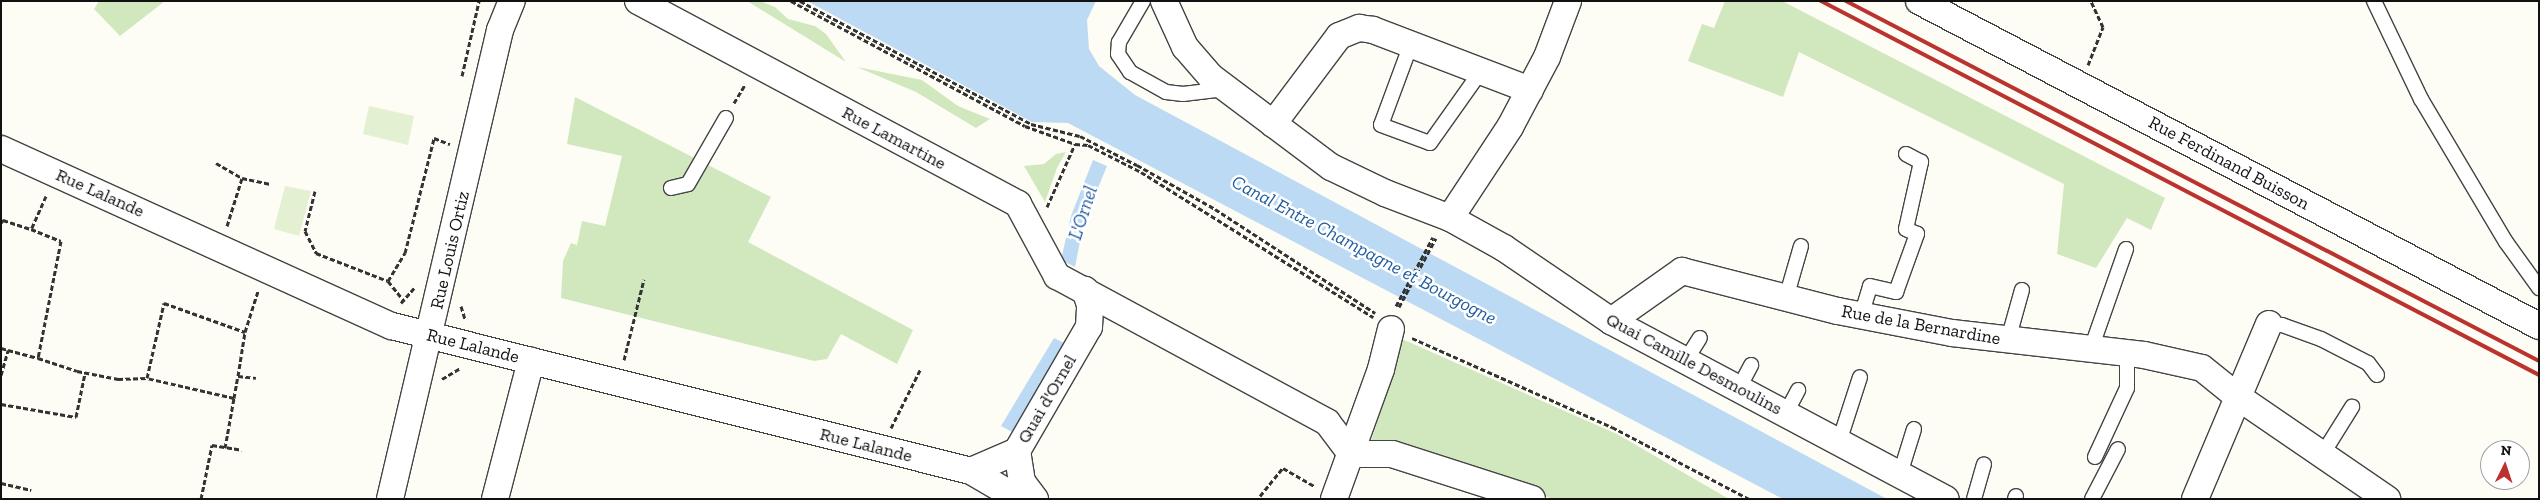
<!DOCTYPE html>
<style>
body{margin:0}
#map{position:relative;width:2540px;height:500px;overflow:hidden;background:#fefdf5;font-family:"Zilla Slab",serif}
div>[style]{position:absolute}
.green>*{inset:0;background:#d1e8bf}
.pitch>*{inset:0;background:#e3f0d1}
.water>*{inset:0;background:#bcdaf3}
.path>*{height:3px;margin-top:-1.5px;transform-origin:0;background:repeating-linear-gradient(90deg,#333 0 5px,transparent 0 7.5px)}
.roads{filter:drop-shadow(1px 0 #444) drop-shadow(-1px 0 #444) drop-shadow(0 1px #444) drop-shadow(0 -1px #444)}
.service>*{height:14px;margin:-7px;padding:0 7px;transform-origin:7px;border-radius:7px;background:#fff}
.minor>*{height:26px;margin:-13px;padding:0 13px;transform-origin:13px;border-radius:13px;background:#fff}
.rail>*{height:4px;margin:-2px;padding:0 2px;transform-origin:2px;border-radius:2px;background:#bb332f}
span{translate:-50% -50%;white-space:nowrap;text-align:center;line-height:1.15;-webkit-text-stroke:5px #fff;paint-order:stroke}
.street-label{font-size:18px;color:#111}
.water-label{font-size:19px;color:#1f5c9d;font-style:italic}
.frame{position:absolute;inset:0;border:2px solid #111;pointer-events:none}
.north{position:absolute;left:2480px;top:440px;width:50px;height:50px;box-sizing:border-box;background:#fff;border:1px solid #a0a0a0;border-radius:50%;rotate:4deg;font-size:14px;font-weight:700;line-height:20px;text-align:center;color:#111}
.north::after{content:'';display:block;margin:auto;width:18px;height:22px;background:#bb332f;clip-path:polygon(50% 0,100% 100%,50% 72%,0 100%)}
</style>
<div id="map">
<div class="green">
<i style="clip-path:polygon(99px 1px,165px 1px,120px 36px,94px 9px)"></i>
<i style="clip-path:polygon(747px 1px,760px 1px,775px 7px,788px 19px,815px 26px,826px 34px,846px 62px)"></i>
<i style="clip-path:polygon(1725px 1px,1782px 1px,2165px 198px,2151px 230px,2127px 218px,2096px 268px,2057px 254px,2064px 184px,1799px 52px,1783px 97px,1688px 61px,1702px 24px,1714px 28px)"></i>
<i style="clip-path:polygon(857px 67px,922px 80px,958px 106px,990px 119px,976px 128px,916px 92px)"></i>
<i style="clip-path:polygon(575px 97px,771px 197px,748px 242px,913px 330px,897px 364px,841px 334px,827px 359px,814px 361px,561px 298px,563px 261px,571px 243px,577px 245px,582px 221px,605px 226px,622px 156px,567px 144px)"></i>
<i style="clip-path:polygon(1066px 152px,1057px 168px,1045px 202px,1024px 166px,1044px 164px,1056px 154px)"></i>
<i style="clip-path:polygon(1402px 339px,1617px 434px,1729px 499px,1554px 499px,1371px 442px)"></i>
</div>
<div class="pitch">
<i style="clip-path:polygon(369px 106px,414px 116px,408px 145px,363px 134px)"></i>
<i style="clip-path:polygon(285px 186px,311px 191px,299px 236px,274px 229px)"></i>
</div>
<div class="water">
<i style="clip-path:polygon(807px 1px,1096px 1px,1087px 20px,1089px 49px,1099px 66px,1135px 95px,1887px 499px,1783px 499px,1068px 123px,1032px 122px)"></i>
<i style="clip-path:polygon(1093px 160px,1107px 166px,1084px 222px,1075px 267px,1061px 260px,1071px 216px)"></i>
<i style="clip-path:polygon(1054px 338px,1066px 344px,1014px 433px,1001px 426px)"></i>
</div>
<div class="path">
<i style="left:791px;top:1px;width:265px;rotate:28.1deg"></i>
<i style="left:1025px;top:126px;width:53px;rotate:19.8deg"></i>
<i style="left:1075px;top:144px;width:13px;rotate:4deg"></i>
<i style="left:1088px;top:145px;width:59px;rotate:27deg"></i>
<i style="left:1141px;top:172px;width:274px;rotate:32deg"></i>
<i style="left:800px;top:1px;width:262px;rotate:28deg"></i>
<i style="left:1031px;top:124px;width:50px;rotate:13.8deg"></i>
<i style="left:1080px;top:136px;width:64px;rotate:27deg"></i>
<i style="left:1137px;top:165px;width:90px;rotate:29.4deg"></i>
<i style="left:1215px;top:209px;width:191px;rotate:33deg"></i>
<i style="left:2088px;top:65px;width:41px;rotate:-68.5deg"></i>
<i style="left:2103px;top:27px;width:29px;rotate:-115deg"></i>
<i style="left:462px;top:76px;width:77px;rotate:-77.2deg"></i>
<i style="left:734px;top:103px;width:21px;rotate:-59deg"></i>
<i style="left:216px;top:163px;width:30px;rotate:30deg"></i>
<i style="left:315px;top:191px;width:41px;rotate:104deg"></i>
<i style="left:305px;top:231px;width:25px;rotate:63deg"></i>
<i style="left:316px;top:253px;width:77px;rotate:21.3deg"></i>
<i style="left:388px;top:281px;width:26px;rotate:51deg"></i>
<i style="left:46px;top:196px;width:36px;rotate:114deg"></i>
<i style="left:31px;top:229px;width:32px;rotate:22deg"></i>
<i style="left:61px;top:241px;width:119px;rotate:101.1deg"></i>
<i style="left:38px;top:358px;width:41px;rotate:18.4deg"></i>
<i style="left:77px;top:371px;width:42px;rotate:11deg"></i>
<i style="left:118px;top:379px;width:29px;rotate:-2deg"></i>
<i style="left:1047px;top:207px;width:69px;rotate:-66deg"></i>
<i style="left:1px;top:223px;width:4px;rotate:-56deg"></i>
<i style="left:3px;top:220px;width:29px;rotate:18deg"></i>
<i style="left:227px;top:226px;width:50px;rotate:-72.6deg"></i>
<i style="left:242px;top:178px;width:29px;rotate:12deg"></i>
<i style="left:388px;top:281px;width:33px;rotate:-59deg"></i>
<i style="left:405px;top:253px;width:119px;rotate:-75.8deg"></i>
<i style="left:434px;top:138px;width:17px;rotate:21deg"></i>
<i style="left:401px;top:303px;width:21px;rotate:-49deg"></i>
<i style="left:461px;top:306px;width:14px;rotate:73deg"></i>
<i style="left:1396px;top:306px;width:78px;rotate:-61.8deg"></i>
<i style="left:1399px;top:307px;width:78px;rotate:-61.8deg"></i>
<i style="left:1412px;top:338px;width:219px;rotate:24deg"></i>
<i style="left:1612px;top:427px;width:155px;rotate:27.7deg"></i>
<i style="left:1px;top:348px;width:7px;rotate:16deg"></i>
<i style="left:624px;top:360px;width:83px;rotate:-76.1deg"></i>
<i style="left:1px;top:375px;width:26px;rotate:-74deg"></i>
<i style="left:8px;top:350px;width:31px;rotate:15deg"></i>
<i style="left:238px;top:376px;width:45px;rotate:-81deg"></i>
<i style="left:442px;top:379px;width:21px;rotate:-31deg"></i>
<i style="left:234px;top:398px;width:22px;rotate:-80deg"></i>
<i style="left:238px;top:376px;width:18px;rotate:6deg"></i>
<i style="left:1px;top:404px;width:76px;rotate:9.8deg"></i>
<i style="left:76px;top:417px;width:45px;rotate:-78.4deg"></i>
<i style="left:891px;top:428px;width:67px;rotate:-63.4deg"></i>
<i style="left:225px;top:448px;width:51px;rotate:-79.8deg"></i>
<i style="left:234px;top:398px;width:89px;rotate:-167.1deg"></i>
<i style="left:147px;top:378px;width:77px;rotate:-77.2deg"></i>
<i style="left:164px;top:303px;width:86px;rotate:19.7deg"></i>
<i style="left:245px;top:332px;width:43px;rotate:-72.4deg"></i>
<i style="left:1px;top:483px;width:31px;rotate:13deg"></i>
<i style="left:1260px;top:496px;width:36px;rotate:-51deg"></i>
<i style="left:1283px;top:468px;width:36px;rotate:30deg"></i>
<i style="left:201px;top:499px;width:55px;rotate:-78.5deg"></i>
<i style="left:212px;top:445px;width:30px;rotate:9deg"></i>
</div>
<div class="roads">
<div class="service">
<i style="left:1143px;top:1px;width:48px;rotate:120.3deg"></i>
<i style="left:1119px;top:42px;width:12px;rotate:95deg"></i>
<i style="left:1118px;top:54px;width:22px;rotate:56deg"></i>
<i style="left:1130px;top:72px;width:41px;rotate:29.1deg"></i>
<i style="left:1166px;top:92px;width:17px;rotate:7deg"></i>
<i style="left:1183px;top:94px;width:42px;rotate:-6.8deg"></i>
<i style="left:2374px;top:1px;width:109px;rotate:64.4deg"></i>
<i style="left:2421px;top:99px;width:166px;rotate:59.3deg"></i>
<i style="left:2506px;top:242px;width:57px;rotate:54.3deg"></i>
<i style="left:1411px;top:44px;width:86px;rotate:110.3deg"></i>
<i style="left:1381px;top:125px;width:52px;rotate:20.2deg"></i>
<i style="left:1430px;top:143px;width:88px;rotate:-54.7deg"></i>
<i style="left:671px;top:188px;width:17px;rotate:-13deg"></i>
<i style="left:688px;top:184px;width:76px;rotate:-60.1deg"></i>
<i style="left:1786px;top:298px;width:54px;rotate:-73.9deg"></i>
<i style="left:1861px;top:316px;width:31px;rotate:-73deg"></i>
<i style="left:1870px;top:286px;width:27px;rotate:13deg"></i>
<i style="left:1896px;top:292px;width:62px;rotate:-70.1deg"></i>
<i style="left:1917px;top:234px;width:12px;rotate:-156deg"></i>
<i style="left:1906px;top:229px;width:69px;rotate:-77.4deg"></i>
<i style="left:1921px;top:162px;width:17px;rotate:-152deg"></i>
<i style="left:2269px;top:324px;width:13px;rotate:4deg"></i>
<i style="left:2282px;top:325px;width:41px;rotate:19.7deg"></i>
<i style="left:2321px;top:339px;width:53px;rotate:27.1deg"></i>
<i style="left:2368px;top:363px;width:15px;rotate:53deg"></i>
<i style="left:2008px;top:340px;width:52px;rotate:-74.4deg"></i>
<i style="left:2091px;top:349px;width:106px;rotate:-70.7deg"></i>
<i style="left:1686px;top:360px;width:26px;rotate:-58deg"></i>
<i style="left:1739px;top:388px;width:26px;rotate:-62deg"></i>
<i style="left:1786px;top:413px;width:26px;rotate:-62deg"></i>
<i style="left:1839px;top:442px;width:68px;rotate:-72.1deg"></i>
<i style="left:2322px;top:455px;width:57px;rotate:-58deg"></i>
<i style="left:2095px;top:457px;width:76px;rotate:-65.1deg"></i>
<i style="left:2127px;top:388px;width:35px;rotate:-90deg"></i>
<i style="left:1900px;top:474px;width:47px;rotate:-72.7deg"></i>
<i style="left:1974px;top:499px;width:36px;rotate:-74deg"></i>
<i style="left:2015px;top:499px;width:3px;rotate:-72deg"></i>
<i style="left:2092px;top:499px;width:56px;rotate:-62.5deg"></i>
</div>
<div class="minor">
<i style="left:638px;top:1px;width:431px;rotate:28.1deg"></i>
<i style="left:1018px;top:204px;width:82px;rotate:61.6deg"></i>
<i style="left:1057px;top:276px;width:307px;rotate:28.4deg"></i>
<i style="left:1327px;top:422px;width:40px;rotate:53deg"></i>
<i style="left:1351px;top:454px;width:41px"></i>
<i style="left:1392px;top:454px;width:147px;rotate:17.8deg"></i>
<i style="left:1164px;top:1px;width:51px;rotate:65.5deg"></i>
<i style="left:1185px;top:47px;width:40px;rotate:49deg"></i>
<i style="left:1211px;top:77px;width:150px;rotate:36.9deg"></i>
<i style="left:1331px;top:167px;width:60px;rotate:25.7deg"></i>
<i style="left:1385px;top:193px;width:70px;rotate:21deg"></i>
<i style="left:1450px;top:218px;width:62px;rotate:29.1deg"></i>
<i style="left:1504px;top:248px;width:130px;rotate:34.3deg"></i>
<i style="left:1611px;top:321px;width:379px;rotate:28deg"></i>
<i style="left:1919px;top:1px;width:700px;rotate:27.66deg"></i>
<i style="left:1273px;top:124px;width:110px;rotate:-53.1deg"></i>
<i style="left:1339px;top:36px;width:22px;rotate:-22deg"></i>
<i style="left:1359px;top:28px;width:14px;rotate:8deg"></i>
<i style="left:1373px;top:30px;width:168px;rotate:20.9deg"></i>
<i style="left:1px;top:149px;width:429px;rotate:24.4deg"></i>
<i style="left:392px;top:326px;width:597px;rotate:14.06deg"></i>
<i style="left:971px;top:471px;width:56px;rotate:30.3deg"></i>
<i style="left:1450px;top:218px;width:109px;rotate:-56.6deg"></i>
<i style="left:1510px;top:127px;width:79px;rotate:-62.1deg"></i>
<i style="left:1547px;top:57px;width:60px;rotate:-69.4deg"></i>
<i style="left:1611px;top:321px;width:87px;rotate:-35.2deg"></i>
<i style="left:1682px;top:271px;width:161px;rotate:14.4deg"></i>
<i style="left:1838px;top:311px;width:116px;rotate:10.9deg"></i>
<i style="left:1952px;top:333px;width:193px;rotate:6.5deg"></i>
<i style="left:2144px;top:355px;width:59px;rotate:12.6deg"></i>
<i style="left:2202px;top:368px;width:46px;rotate:38.9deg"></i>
<i style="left:2238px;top:397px;width:181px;rotate:34.4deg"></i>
<i style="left:971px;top:471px;width:50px;rotate:-23.5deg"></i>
<i style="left:390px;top:499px;width:482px;rotate:-76.8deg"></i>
<i style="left:500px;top:30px;width:31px;rotate:-68deg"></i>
<i style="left:495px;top:499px;width:143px;rotate:-75.4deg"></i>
<i style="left:1035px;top:499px;width:21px;rotate:-127deg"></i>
<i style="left:1022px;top:482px;width:31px;rotate:-99deg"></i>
<i style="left:1017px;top:451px;width:143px;rotate:-59.9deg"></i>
<i style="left:1089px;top:327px;width:22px;rotate:-87deg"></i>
<i style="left:1090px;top:305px;width:16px;rotate:-108deg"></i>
<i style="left:1334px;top:499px;width:138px;rotate:-70.1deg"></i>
<i style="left:1381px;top:369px;width:41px;rotate:-76deg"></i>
<i style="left:2195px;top:499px;width:190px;rotate:-67.1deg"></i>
</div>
</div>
<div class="rail">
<i style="left:1821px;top:1px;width:810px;rotate:27.51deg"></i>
<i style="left:1846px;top:1px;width:781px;rotate:27.45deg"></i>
</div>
<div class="street-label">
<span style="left:894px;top:138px;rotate:28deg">Rue Lamartine</span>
<span style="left:2229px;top:163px;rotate:28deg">Rue Ferdinand Buisson</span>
<span style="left:100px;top:193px;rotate:24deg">Rue Lalande</span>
<span style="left:450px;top:250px;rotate:-77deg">Rue Louis Ortiz</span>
<span style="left:1921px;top:325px;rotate:10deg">Rue de la Bernardine</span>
<span style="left:473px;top:346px;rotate:14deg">Rue Lalande</span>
<span style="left:1694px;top:364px;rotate:28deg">Quai Camille Desmoulins</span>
<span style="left:1047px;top:399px;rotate:-60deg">Quai d'Ornel</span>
<span style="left:866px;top:445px;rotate:14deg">Rue Lalande</span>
</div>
<div class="water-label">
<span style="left:1083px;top:213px;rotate:-72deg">L'Ornel</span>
<span style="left:1364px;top:250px;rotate:28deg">Canal Entre Champagne et Bourgogne</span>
</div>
<div class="frame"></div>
<div class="north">N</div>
</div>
